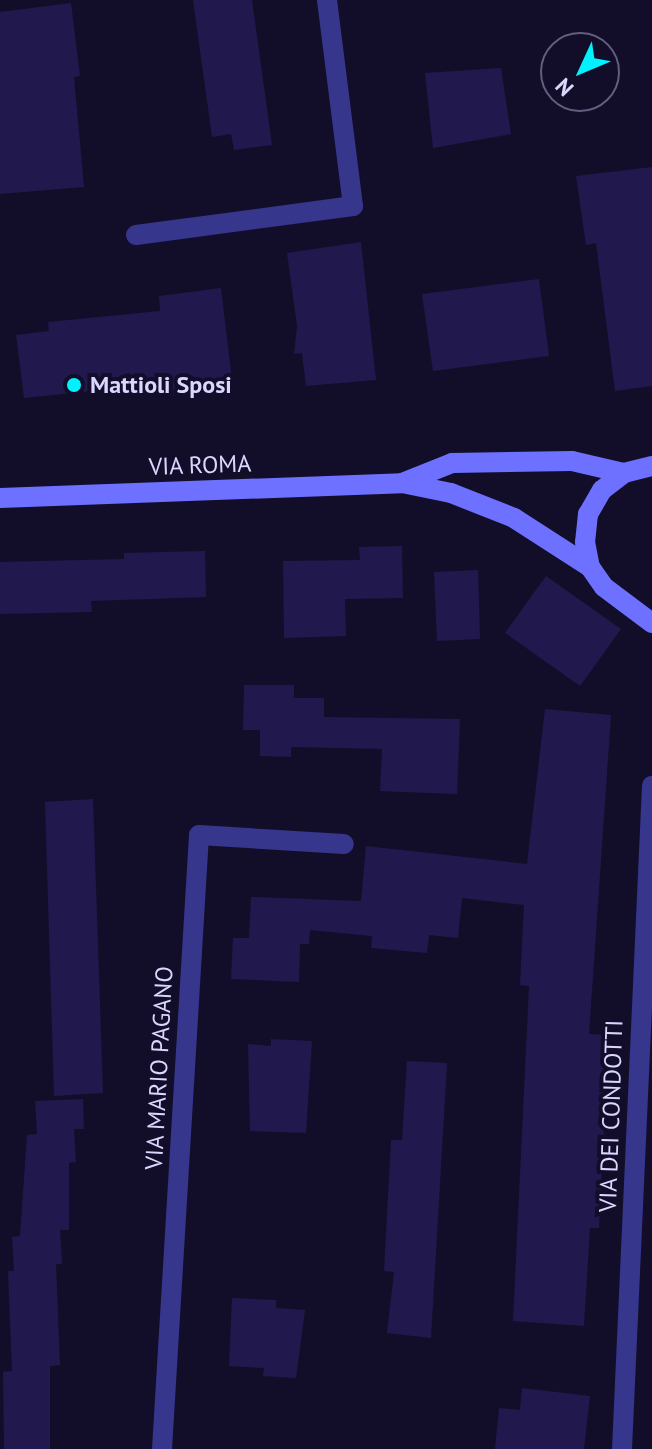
<!DOCTYPE html>
<style>
body{margin:0}
#map{position:relative;width:652px;height:1449px;overflow:hidden;background:#120e2a;font-family:"PT Sans",sans-serif}
div>[style]{position:absolute}
.building>*{inset:0;background:#21194d}
.street>*{height:20px;margin:-10px;padding:0 10px;transform-origin:10px;border-radius:10px;background:#36368d}
.secondary>*{height:20px;margin:-10px;padding:0 10px;transform-origin:10px;border-radius:10px;background:#6e71ff}
.dots>*{width:22px;height:22px;translate:-50% -50%;box-sizing:border-box;border:4px solid #120e2a;border-radius:50%}
span{translate:-50% -50%;white-space:nowrap;text-align:center;line-height:1.15;-webkit-text-stroke:8px #120e2a;paint-order:stroke}
.poi-label{font-size:24px;color:#dad7ff;font-weight:700}
.left{translate:0 -50%;text-align:left}
.street-label{font-size:24px;color:#dad7ff}
.north{position:absolute;left:540px;top:32px;width:80px;height:80px;box-sizing:border-box;background:#120e2a;border:2px solid #625e7f;border-radius:50%;rotate:226deg;font-size:22px;font-weight:700;line-height:32px;text-align:center;color:#dad7ff}
.north::after{content:'';display:block;margin:auto;width:28px;height:36px;background:#03f1ff;clip-path:polygon(50% 0,100% 100%,50% 72%,0 100%)}
</style>
<div id="map">
<div class="building">
<i style="clip-path:polygon(193px 0,252px 0,272px 145px,234px 150px,231px 134px,212px 137px)"></i>
<i style="clip-path:polygon(71px 3px,80px 76px,74px 77px,84px 187px,0 194px,0 12px)"></i>
<i style="clip-path:polygon(501px 68px,511px 134px,433px 148px,425px 73px)"></i>
<i style="clip-path:polygon(652px 167px,652px 386px,615px 391px,596px 243px,586px 245px,576px 176px)"></i>
<i style="clip-path:polygon(361px 242px,376px 380px,306px 386px,302px 353px,294px 354px,297px 326px,287px 253px)"></i>
<i style="clip-path:polygon(539px 279px,549px 356px,433px 371px,422px 294px)"></i>
<i style="clip-path:polygon(221px 288px,233px 388px,170px 396px,169px 383px,24px 398px,16px 335px,49px 331px,48px 322px,160px 311px,159px 296px)"></i>
<i style="clip-path:polygon(402px 546px,403px 598px,345px 599px,346px 636px,284px 638px,283px 561px,360px 560px,359px 547px)"></i>
<i style="clip-path:polygon(205px 551px,206px 597px,91px 601px,92px 612px,0 614px,0 562px,124px 559px,124px 553px)"></i>
<i style="clip-path:polygon(478px 570px,480px 639px,437px 641px,434px 572px)"></i>
<i style="clip-path:polygon(546px 576px,621px 629px,580px 686px,505px 633px)"></i>
<i style="clip-path:polygon(244px 685px,294px 685px,294px 698px,324px 698px,324px 717px,460px 719px,457px 794px,380px 791px,382px 749px,291px 747px,291px 757px,260px 756px,260px 730px,243px 730px)"></i>
<i style="clip-path:polygon(545px 709px,611px 715px,589px 1034px,607px 1035px,605px 1106px,599px 1228px,590px 1228px,584px 1326px,513px 1321px,529px 986px,520px 985px,524px 905px,462px 898px,458px 938px,429px 935px,427px 953px,371px 948px,372px 936px,310px 930px,309px 944px,300px 944px,299px 982px,231px 979px,233px 938px,249px 938px,251px 897px,361px 901px,366px 846px,527px 864px)"></i>
<i style="clip-path:polygon(93px 799px,103px 1093px,54px 1096px,45px 802px)"></i>
<i style="clip-path:polygon(271px 1039px,312px 1041px,306px 1133px,250px 1131px,248px 1044px,271px 1046px)"></i>
<i style="clip-path:polygon(407px 1061px,447px 1063px,431px 1338px,387px 1333px,394px 1272px,384px 1271px,391px 1140px,402px 1140px)"></i>
<i style="clip-path:polygon(83px 1099px,84px 1129px,74px 1129px,76px 1162px,69px 1163px,69px 1230px,60px 1230px,62px 1264px,56px 1264px,60px 1365px,50px 1366px,50px 1449px,4px 1449px,3px 1372px,12px 1371px,8px 1271px,14px 1271px,12px 1237px,20px 1236px,27px 1135px,37px 1134px,35px 1101px)"></i>
<i style="clip-path:polygon(232px 1298px,276px 1300px,276px 1308px,305px 1310px,296px 1378px,263px 1376px,264px 1368px,229px 1366px)"></i>
<i style="clip-path:polygon(522px 1388px,590px 1396px,584px 1449px,495px 1449px,499px 1408px,520px 1410px)"></i>
</div>
<div class="street">
<i style="left:136px;top:235px;width:219px;rotate:-7.6deg"></i>
<i style="left:353px;top:206px;width:208px;rotate:-97.2deg"></i>
<i style="left:162px;top:1449px;width:615px;rotate:-86.55deg"></i>
<i style="left:199px;top:835px;width:145px;rotate:3.6deg"></i>
<i style="left:622px;top:1449px;width:664px;rotate:-87.41deg"></i>
</div>
<div class="secondary">
<i style="left:652px;top:466px;width:29px;rotate:166deg"></i>
<i style="left:624px;top:473px;width:28px;rotate:142deg"></i>
<i style="left:602px;top:490px;width:28px;rotate:120deg"></i>
<i style="left:588px;top:514px;width:28px;rotate:96deg"></i>
<i style="left:585px;top:542px;width:25px;rotate:79deg"></i>
<i style="left:590px;top:567px;width:24px;rotate:55deg"></i>
<i style="left:604px;top:587px;width:60px;rotate:36.9deg"></i>
<i style="left:402px;top:483px;width:54px;rotate:-21.8deg"></i>
<i style="left:452px;top:463px;width:120px;rotate:-1deg"></i>
<i style="left:572px;top:461px;width:53px;rotate:13deg"></i>
<i style="left:0;top:498px;width:402px;rotate:-2.1deg"></i>
<i style="left:402px;top:483px;width:50px;rotate:11.5deg"></i>
<i style="left:451px;top:493px;width:68px;rotate:21.6deg"></i>
<i style="left:514px;top:518px;width:90px;rotate:32.8deg"></i>
</div>
<div class="dots">
<i style="left:74px;top:385px;background:#03f1ff"></i>
</div>
<div class="poi-label">
<span class="left" style="left:90px;top:385px">Mattioli Sposi</span>
</div>
<div class="street-label">
<span style="left:200px;top:465px;rotate:-2deg">VIA ROMA</span>
<span style="left:159px;top:1068px;rotate:-87deg">VIA MARIO PAGANO</span>
<span style="left:611px;top:1116px;rotate:-88deg">VIA DEI CONDOTTI</span>
</div>
<div class="north">N</div>
</div>
